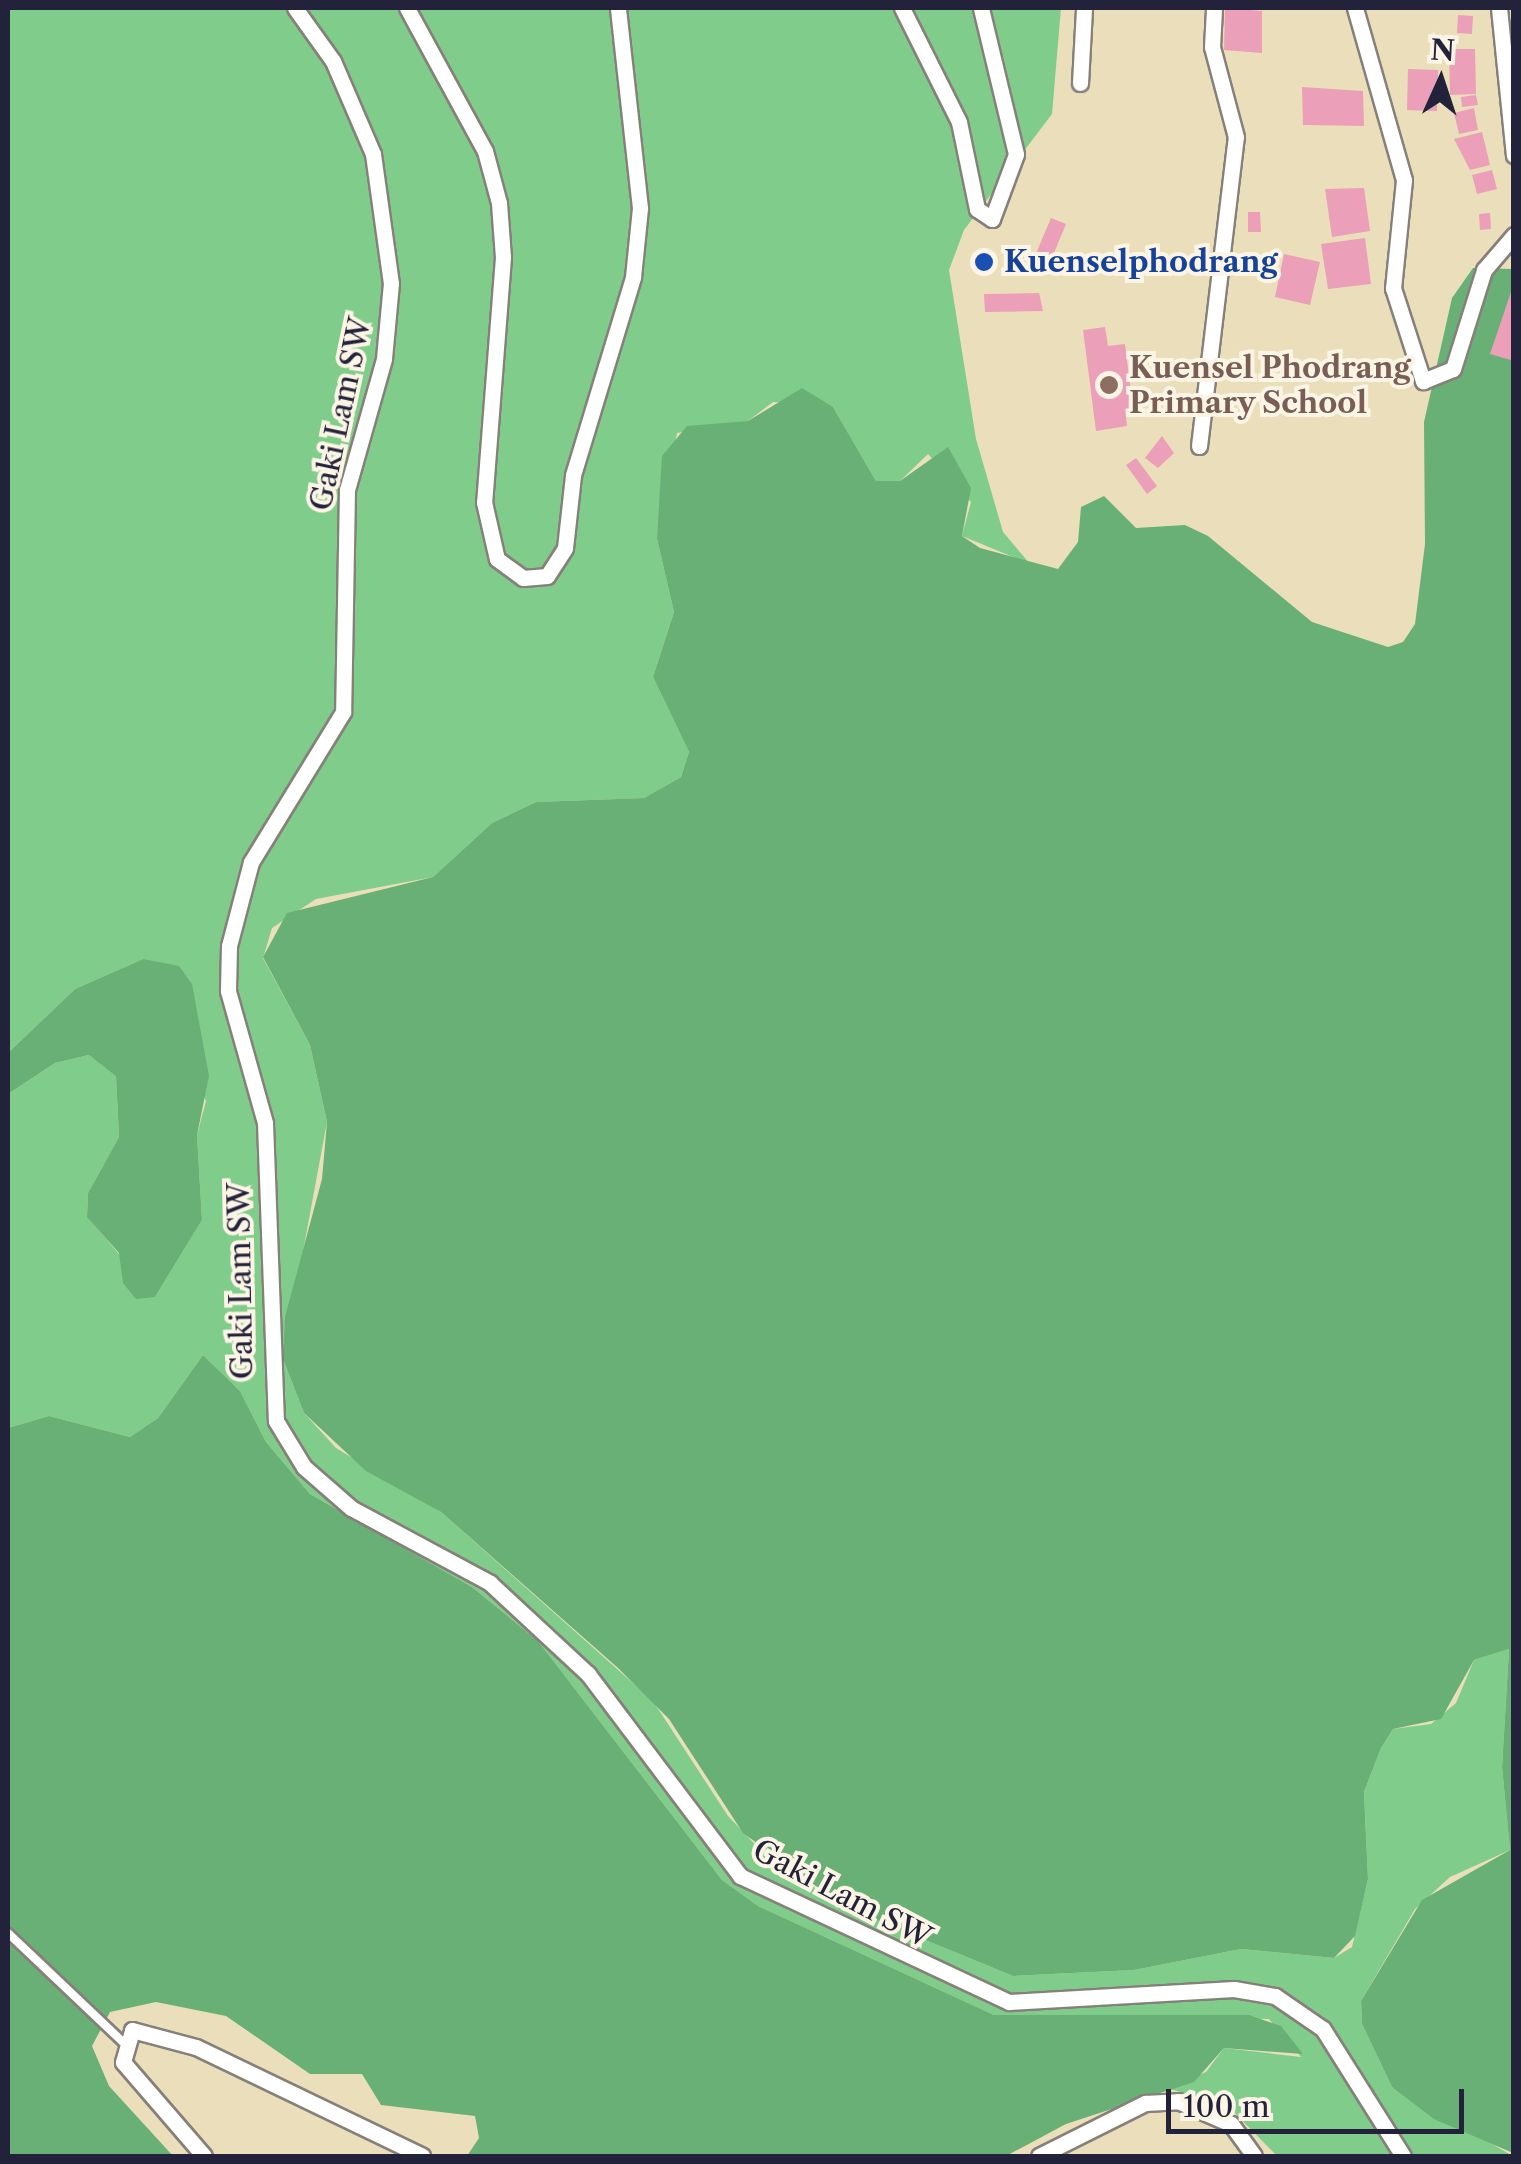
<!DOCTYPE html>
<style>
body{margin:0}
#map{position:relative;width:1521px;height:2164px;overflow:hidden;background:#eadfba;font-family:"Libre Caslon Text",serif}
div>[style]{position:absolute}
.green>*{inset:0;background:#80cc8a}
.forest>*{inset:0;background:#68b076}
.building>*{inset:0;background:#ec9fb9}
.roads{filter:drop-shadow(2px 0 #86807a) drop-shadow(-2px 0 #86807a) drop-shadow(0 2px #86807a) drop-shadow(0 -2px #86807a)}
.lane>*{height:8px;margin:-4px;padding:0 4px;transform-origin:4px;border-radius:4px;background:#fff}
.street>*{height:15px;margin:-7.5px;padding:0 7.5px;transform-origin:7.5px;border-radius:7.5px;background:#fff}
.dots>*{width:28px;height:28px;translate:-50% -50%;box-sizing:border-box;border:5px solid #fcf5e5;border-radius:50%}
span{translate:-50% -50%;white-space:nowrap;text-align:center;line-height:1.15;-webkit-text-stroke:8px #fcf5e5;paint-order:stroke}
.transit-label{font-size:30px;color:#164399;font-weight:700}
.left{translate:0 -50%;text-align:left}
.education-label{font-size:30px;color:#785e54;font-weight:700}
.street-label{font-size:30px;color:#22223b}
.frame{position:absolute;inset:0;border:10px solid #22223b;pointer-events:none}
.north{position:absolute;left:1391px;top:30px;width:100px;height:100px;-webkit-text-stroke:8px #fcf5e5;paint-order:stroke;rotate:3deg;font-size:28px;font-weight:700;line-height:40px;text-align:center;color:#22223b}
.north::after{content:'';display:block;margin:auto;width:35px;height:45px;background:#22223b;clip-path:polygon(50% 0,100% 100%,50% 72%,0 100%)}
.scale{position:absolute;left:1166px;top:2089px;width:298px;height:45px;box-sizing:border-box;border:5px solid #22223b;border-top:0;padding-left:12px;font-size:30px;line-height:35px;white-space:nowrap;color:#22223b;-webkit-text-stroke:8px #fcf5e5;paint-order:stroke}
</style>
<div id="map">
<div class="green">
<i style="clip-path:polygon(8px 8px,1061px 8px,1052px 114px,964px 230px,949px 270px,976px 439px,1003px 532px,1030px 564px,962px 536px,971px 502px,928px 454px,900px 481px,876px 481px,833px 407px,773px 402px,748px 421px,677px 433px,657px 539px,674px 612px,653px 677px,689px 752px,681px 777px,644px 798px,536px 802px,492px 823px,433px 877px,316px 899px,272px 928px,263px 958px,310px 1045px,327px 1122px,283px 1359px,304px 1413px,336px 1448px,441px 1512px,653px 1701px,728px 1816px,767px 1857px,845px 1907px,1013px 1976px,1134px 1970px,1241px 1949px,1334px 1958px,1352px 1947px,1368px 1879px,1364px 1792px,1381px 1748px,1393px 1729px,1431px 1724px,1456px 1703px,1474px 1660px,1509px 1649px,1502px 1767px,1510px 1850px,1450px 1877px,1415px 1909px,1361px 2001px,1362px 2024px,1392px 2087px,1513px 2156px,1277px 2156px,1229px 2107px,1167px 2088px,1206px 2072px,1224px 2048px,1301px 2057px,1269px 2019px,994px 2015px,758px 1906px,722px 1880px,538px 1641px,472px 1587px,310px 1494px,266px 1442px,240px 1391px,203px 1355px,158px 1418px,130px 1437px,49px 1416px,8px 1428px,8px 1094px,55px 1063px,89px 1055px,116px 1075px,119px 1137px,88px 1193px,87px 1216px,155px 1297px,202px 1220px,197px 1135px,206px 1101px,143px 959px,75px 989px,8px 1053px)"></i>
</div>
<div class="forest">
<i style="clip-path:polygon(1473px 268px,1513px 269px,1513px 2153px,1434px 2119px,1392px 2087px,1362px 2024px,1361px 2001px,1422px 1900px,1510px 1850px,1502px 1767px,1509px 1649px,1474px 1660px,1441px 1719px,1393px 1729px,1381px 1748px,1364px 1792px,1368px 1879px,1355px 1936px,1334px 1958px,1241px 1949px,1134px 1970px,1013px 1976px,845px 1907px,743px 1833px,669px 1719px,618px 1668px,441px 1512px,366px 1471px,304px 1413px,283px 1359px,285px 1317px,322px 1179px,327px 1122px,310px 1045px,263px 957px,287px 913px,433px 877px,492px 823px,536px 802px,644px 798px,681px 777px,689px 752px,653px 677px,674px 612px,657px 539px,662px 456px,687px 426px,748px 421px,802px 388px,833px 407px,876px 481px,900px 481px,948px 447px,971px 488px,962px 536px,980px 548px,1058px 569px,1078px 542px,1081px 507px,1104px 496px,1136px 528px,1185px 525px,1208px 536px,1312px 622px,1388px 647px,1403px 642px,1415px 624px,1425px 544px,1424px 422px,1452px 298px)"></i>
<i style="clip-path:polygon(143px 959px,179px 966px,192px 984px,209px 1076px,197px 1135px,202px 1220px,155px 1297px,136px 1299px,123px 1283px,119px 1253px,87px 1217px,88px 1193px,119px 1137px,116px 1076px,89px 1055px,55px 1063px,8px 1094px,8px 1053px,75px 989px)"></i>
<i style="clip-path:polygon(203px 1355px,240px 1391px,266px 1442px,310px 1494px,472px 1587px,538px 1641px,722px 1880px,758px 1906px,994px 2015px,1249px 2015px,1281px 2026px,1303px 2054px,1224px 2048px,1194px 2082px,1066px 2124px,1006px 2156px,467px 2156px,479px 2138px,475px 2116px,381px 2105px,362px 2074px,310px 2074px,226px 2016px,156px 2002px,110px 2012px,92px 2046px,109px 2086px,173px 2156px,8px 2156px,8px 1428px,49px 1416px,130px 1437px,158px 1418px)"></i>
</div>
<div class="building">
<i style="clip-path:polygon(1225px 8px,1262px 11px,1262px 53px,1224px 50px)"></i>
<i style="clip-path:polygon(1458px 15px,1473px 16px,1472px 34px,1457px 33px)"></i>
<i style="clip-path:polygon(1449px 49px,1475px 49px,1476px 94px,1450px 95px)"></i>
<i style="clip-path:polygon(1408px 69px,1438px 70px,1437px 111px,1407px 110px)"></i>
<i style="clip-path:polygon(1302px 87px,1363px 91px,1364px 126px,1303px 125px)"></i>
<i style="clip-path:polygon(1476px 95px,1478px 105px,1462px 107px,1461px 97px)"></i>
<i style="clip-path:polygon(1474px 108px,1478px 130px,1459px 134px,1454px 113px)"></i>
<i style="clip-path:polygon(1482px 132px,1490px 165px,1470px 170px,1454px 139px)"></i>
<i style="clip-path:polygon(1492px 170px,1497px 189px,1477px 194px,1472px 175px)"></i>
<i style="clip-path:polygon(1364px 188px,1370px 231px,1332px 237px,1325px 189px)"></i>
<i style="clip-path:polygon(1248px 212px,1260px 212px,1261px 232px,1248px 232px)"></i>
<i style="clip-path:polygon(1490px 213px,1491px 229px,1480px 230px,1479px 214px)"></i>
<i style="clip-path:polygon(1051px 218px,1066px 224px,1049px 265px,1032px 263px)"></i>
<i style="clip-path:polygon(1365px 238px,1371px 284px,1328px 289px,1321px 244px)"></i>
<i style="clip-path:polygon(1284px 254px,1320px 262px,1310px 305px,1275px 297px)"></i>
<i style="clip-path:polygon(1513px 286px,1514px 287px,1514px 361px,1490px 354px)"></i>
<i style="clip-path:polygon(1039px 293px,1043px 311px,985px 312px,984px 294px)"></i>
<i style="clip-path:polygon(1105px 327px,1108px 346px,1125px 344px,1133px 408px,1125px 409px,1127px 426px,1096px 431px,1083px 330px)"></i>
<i style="clip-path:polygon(1162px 436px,1174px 453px,1158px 468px,1145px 458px)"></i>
<i style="clip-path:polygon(1136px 458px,1157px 486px,1147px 494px,1126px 465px)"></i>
</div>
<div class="roads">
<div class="lane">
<i style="left:8px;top:1933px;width:158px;rotate:43.5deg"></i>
</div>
<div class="street">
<i style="left:295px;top:8px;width:65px;rotate:54.4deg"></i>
<i style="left:333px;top:61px;width:101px;rotate:66.7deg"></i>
<i style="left:373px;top:154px;width:130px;rotate:82.1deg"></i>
<i style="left:391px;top:283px;width:76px;rotate:95.3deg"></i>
<i style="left:384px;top:359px;width:136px;rotate:105.8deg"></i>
<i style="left:347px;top:490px;width:222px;rotate:91deg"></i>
<i style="left:343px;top:712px;width:176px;rotate:121.5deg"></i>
<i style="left:251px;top:862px;width:87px;rotate:104.7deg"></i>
<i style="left:229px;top:946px;width:45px;rotate:91.3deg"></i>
<i style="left:228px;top:991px;width:137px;rotate:74.3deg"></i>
<i style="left:265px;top:1123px;width:298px;rotate:87.9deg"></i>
<i style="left:276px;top:1421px;width:54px;rotate:58.7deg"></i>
<i style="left:304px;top:1467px;width:62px;rotate:41.1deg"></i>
<i style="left:351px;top:1508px;width:158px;rotate:28.3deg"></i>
<i style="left:490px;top:1583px;width:134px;rotate:42.9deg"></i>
<i style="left:588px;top:1674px;width:253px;rotate:53deg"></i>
<i style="left:740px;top:1876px;width:297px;rotate:25.1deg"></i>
<i style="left:1009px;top:2002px;width:225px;rotate:-3.3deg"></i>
<i style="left:1234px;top:1989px;width:42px;rotate:9.7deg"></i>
<i style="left:1275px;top:1996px;width:58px;rotate:34.5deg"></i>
<i style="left:1323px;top:2029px;width:150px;rotate:57.8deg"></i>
<i style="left:407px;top:8px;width:163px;rotate:61.4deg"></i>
<i style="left:485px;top:151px;width:54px;rotate:74.9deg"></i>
<i style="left:499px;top:203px;width:54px;rotate:85.8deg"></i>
<i style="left:503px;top:257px;width:246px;rotate:94.4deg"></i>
<i style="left:484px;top:502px;width:58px;rotate:77.2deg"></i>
<i style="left:497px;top:559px;width:32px;rotate:36deg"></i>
<i style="left:523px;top:578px;width:24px;rotate:-5deg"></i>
<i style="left:547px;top:576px;width:33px;rotate:-57deg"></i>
<i style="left:565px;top:548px;width:73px;rotate:-83.7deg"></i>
<i style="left:573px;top:475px;width:207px;rotate:-73.1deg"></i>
<i style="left:633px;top:277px;width:69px;rotate:-84.2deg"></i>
<i style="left:640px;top:208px;width:201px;rotate:-96.3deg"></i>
<i style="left:902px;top:8px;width:127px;rotate:63.4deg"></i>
<i style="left:959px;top:122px;width:89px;rotate:78.3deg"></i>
<i style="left:977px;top:209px;width:18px;rotate:34deg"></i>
<i style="left:992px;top:219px;width:69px;rotate:-69.7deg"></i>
<i style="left:1016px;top:154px;width:150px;rotate:-103.5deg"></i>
<i style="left:1355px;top:8px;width:179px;rotate:74.1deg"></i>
<i style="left:1404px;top:180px;width:109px;rotate:95.8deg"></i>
<i style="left:1393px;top:288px;width:98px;rotate:72.1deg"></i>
<i style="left:1423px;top:381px;width:32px;rotate:-22deg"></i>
<i style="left:1453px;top:369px;width:104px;rotate:-72.6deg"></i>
<i style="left:1484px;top:270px;width:46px;rotate:-49.4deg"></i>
<i style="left:1499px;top:8px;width:148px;rotate:84.2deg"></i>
<i style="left:1080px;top:83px;width:75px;rotate:-86.9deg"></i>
<i style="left:1199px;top:446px;width:311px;rotate:-83.2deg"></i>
<i style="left:1236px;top:137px;width:93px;rotate:-104.9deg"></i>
<i style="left:1212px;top:47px;width:39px;rotate:-87deg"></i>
<i style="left:204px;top:2156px;width:124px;rotate:-130.8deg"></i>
<i style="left:123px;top:2062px;width:33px;rotate:-74deg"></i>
<i style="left:132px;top:2030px;width:66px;rotate:14.9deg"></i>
<i style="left:196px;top:2047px;width:251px;rotate:25.7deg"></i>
<i style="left:1039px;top:2156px;width:119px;rotate:-26.6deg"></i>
<i style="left:1145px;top:2103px;width:33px;rotate:-3deg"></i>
<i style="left:1178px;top:2101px;width:58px;rotate:23.5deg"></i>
<i style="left:1231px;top:2124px;width:39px;rotate:54deg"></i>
</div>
</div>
<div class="dots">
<i style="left:984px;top:262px;background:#1a4fb4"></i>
<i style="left:1109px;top:385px;background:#8d6e63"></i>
</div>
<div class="transit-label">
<span class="left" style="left:1004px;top:262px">Kuenselphodrang</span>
</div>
<div class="education-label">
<span class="left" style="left:1129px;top:385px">Kuensel Phodrang<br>Primary School</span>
</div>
<div class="street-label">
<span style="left:341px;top:414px;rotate:-78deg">Gaki Lam SW</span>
<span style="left:241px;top:1281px;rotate:-91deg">Gaki Lam SW</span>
<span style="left:842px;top:1894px;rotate:28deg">Gaki Lam SW</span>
</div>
<div class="frame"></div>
<div class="north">N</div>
<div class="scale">100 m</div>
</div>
